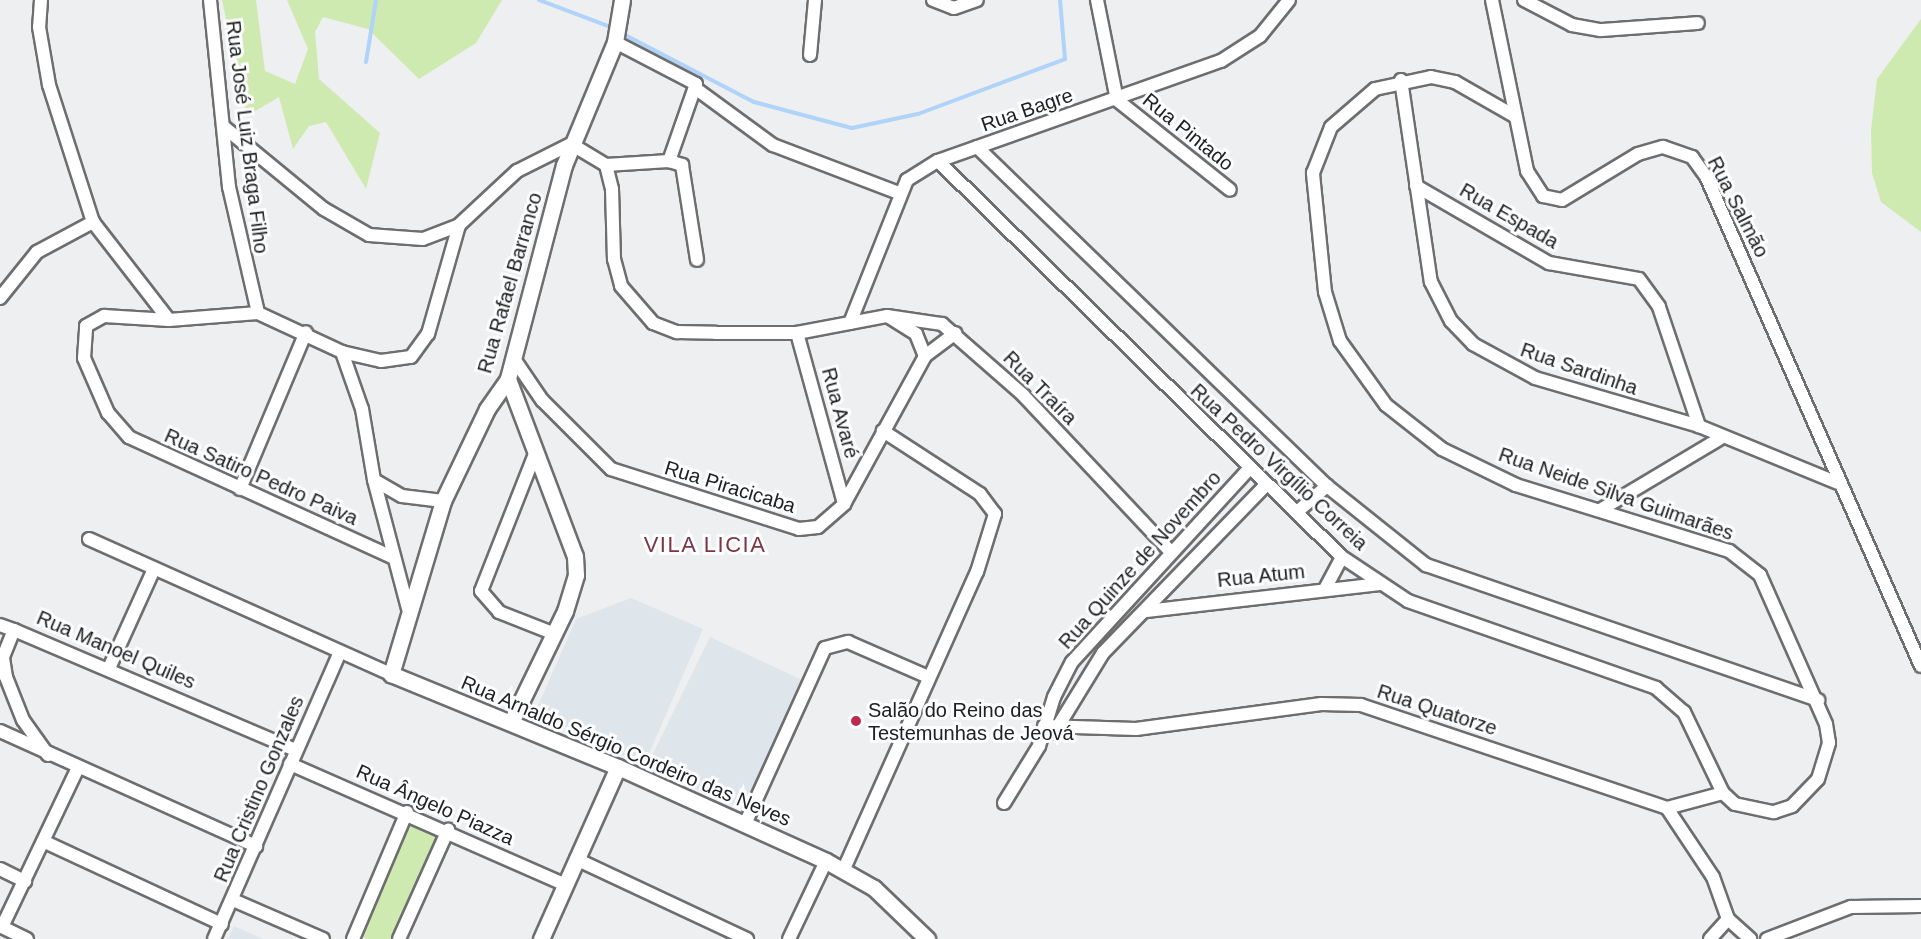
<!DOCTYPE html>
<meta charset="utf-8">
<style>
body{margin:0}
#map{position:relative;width:1921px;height:939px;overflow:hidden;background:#eeeff0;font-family:Helvetica,sans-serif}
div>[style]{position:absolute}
.built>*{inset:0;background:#dee5eb}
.green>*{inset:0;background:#ceeab0}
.stream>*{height:4px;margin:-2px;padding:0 2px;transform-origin:2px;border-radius:2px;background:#afd3f9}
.roads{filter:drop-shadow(2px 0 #6d6e6f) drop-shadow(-2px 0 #6d6e6f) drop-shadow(0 2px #6d6e6f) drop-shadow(0 -2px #6d6e6f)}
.minor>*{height:12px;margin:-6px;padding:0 6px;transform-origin:6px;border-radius:6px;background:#fff}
.tertiary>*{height:15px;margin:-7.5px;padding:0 7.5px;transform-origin:7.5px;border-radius:7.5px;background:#fff}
.dots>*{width:16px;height:16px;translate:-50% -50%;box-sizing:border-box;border:3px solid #fcfdfe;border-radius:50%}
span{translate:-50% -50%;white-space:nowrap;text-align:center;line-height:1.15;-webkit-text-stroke:6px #fcfdfe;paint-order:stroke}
.street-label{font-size:20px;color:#212121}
.poi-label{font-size:20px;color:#212121}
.left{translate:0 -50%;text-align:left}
.quarter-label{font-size:22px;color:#7d3541;letter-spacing:1.5px}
</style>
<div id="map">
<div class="built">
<i style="clip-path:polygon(631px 598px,703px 629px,644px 765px,534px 715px,576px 619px)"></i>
<i style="clip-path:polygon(710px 637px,804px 681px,744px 810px,647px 766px)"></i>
<i style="clip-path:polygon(234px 926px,263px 939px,228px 939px)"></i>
</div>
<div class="green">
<i style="clip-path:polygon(222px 0,256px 0,265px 71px,295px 84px,308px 49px,287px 0,502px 0,476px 43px,419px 79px,368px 29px,323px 17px,315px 32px,319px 79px,380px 133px,366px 189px,326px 122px,309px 126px,293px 149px,279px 97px,247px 116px)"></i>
<i style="clip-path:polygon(1921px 19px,1921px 232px,1881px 202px,1872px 173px,1871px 130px,1877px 79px)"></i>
<i style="clip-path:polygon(413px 819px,442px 831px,393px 939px,367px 939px,361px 936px)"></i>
</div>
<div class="stream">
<i style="left:539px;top:0;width:74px;rotate:20.6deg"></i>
<i style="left:627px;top:36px;width:143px;rotate:27.5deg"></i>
<i style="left:754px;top:102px;width:101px;rotate:14.9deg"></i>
<i style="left:852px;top:128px;width:67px;rotate:-12deg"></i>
<i style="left:918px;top:114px;width:157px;rotate:-20.5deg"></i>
<i style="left:1065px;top:59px;width:59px;rotate:-94.8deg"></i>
<i style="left:366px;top:62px;width:63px;rotate:-80.8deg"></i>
</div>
<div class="roads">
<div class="minor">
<i style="left:41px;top:0;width:27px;rotate:94deg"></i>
<i style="left:39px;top:27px;width:59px;rotate:80.2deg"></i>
<i style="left:49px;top:85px;width:144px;rotate:72.2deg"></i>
<i style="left:93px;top:222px;width:124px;rotate:52.2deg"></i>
<i style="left:210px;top:0;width:188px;rotate:84.2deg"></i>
<i style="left:229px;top:187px;width:129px;rotate:77deg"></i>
<i style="left:933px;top:0;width:22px;rotate:21deg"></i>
<i style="left:954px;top:8px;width:24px;rotate:-19deg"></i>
<i style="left:1097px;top:0;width:102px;rotate:78.7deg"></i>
<i style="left:1117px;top:100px;width:144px;rotate:38.5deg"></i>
<i style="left:1492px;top:0;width:175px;rotate:78.4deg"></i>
<i style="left:1527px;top:171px;width:30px;rotate:57deg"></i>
<i style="left:1543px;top:196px;width:19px;rotate:12deg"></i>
<i style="left:1562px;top:200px;width:89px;rotate:-31.2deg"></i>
<i style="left:1638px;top:154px;width:26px;rotate:-16deg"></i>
<i style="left:1663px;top:147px;width:31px;rotate:19deg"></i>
<i style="left:1692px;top:157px;width:24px;rotate:54deg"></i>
<i style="left:1706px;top:176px;width:535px;rotate:66.31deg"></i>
<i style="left:1524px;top:0;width:54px;rotate:27.5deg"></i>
<i style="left:1572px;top:25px;width:29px;rotate:10deg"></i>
<i style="left:1601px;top:30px;width:97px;rotate:-4.1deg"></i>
<i style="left:615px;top:42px;width:91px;rotate:27.4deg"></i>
<i style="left:696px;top:84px;width:82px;rotate:109.3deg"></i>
<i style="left:810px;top:55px;width:55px;rotate:-84.8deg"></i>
<i style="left:1401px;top:80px;width:204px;rotate:81.6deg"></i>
<i style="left:1431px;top:282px;width:44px;rotate:62.9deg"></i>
<i style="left:1451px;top:321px;width:32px;rotate:46deg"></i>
<i style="left:1473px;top:344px;width:71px;rotate:28.7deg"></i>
<i style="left:1535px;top:378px;width:171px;rotate:16.3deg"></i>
<i style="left:1699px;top:426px;width:150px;rotate:22.3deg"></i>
<i style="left:695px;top:88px;width:97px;rotate:36.2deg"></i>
<i style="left:773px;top:145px;width:135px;rotate:20.9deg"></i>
<i style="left:224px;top:127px;width:129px;rotate:39.4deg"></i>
<i style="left:324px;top:209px;width:52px;rotate:30deg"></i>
<i style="left:369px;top:235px;width:54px;rotate:4.2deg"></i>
<i style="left:423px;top:239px;width:39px;rotate:-21deg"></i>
<i style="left:977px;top:147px;width:487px;rotate:44.1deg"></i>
<i style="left:1327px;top:486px;width:127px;rotate:38.6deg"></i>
<i style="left:1426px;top:565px;width:415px;rotate:19deg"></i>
<i style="left:938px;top:161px;width:566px;rotate:44.43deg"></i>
<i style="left:1342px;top:557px;width:79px;rotate:33.7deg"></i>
<i style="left:1408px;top:601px;width:263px;rotate:19.3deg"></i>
<i style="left:1656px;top:688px;width:37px;rotate:41deg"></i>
<i style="left:1684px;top:712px;width:90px;rotate:64.3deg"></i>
<i style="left:1723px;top:793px;width:16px;rotate:43deg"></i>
<i style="left:1735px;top:804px;width:40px;rotate:12deg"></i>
<i style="left:1774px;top:812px;width:19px;rotate:-18deg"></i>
<i style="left:1792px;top:806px;width:37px;rotate:-46deg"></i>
<i style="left:1818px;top:779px;width:38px;rotate:-73deg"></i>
<i style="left:1829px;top:743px;width:19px;rotate:-99deg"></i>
<i style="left:1826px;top:724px;width:163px;rotate:-113.9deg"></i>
<i style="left:1760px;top:575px;width:39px;rotate:-142deg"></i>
<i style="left:1729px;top:551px;width:223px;rotate:-162.8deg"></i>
<i style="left:1516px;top:485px;width:82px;rotate:-154.1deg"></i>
<i style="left:1442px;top:449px;width:71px;rotate:-141.8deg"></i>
<i style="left:1386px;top:405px;width:79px;rotate:-125.7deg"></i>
<i style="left:1340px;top:341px;width:51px;rotate:-107deg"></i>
<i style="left:1325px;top:292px;width:120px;rotate:-95.8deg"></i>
<i style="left:1313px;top:173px;width:49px;rotate:-68.6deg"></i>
<i style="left:1331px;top:127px;width:58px;rotate:-40.8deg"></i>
<i style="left:1375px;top:89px;width:57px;rotate:-12.1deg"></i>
<i style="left:1431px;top:77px;width:25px;rotate:12deg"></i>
<i style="left:1455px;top:82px;width:70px;rotate:29.8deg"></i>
<i style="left:606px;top:165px;width:63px;rotate:-3.6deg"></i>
<i style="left:669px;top:161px;width:14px;rotate:17deg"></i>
<i style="left:682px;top:165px;width:96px;rotate:81deg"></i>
<i style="left:1416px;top:186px;width:154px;rotate:30.1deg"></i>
<i style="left:1549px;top:263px;width:91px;rotate:10.1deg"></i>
<i style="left:1639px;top:279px;width:34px;rotate:54deg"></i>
<i style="left:1659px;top:307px;width:126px;rotate:71.4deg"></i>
<i style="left:0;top:298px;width:59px;rotate:-51.2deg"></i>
<i style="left:37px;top:252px;width:64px;rotate:-28.2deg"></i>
<i style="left:889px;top:317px;width:32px;rotate:32deg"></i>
<i style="left:916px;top:334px;width:24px;rotate:68deg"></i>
<i style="left:850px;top:323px;width:154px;rotate:-68.3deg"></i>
<i style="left:907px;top:180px;width:36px;rotate:-32deg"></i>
<i style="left:938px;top:161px;width:300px;rotate:-19.5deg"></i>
<i style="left:1221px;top:61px;width:46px;rotate:-32.7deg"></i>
<i style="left:1260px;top:36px;width:46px;rotate:-51.1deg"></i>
<i style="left:797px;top:333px;width:177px;rotate:74.6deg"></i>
<i style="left:342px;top:352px;width:60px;rotate:70.7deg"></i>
<i style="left:362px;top:409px;width:72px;rotate:80.4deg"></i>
<i style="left:374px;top:480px;width:133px;rotate:75.2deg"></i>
<i style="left:514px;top:359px;width:50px;rotate:55.7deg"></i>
<i style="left:542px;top:400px;width:98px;rotate:45deg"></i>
<i style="left:611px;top:469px;width:197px;rotate:17.7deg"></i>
<i style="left:799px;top:529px;width:19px;rotate:-6deg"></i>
<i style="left:818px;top:527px;width:35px;rotate:-41deg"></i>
<i style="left:844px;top:504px;width:169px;rotate:-61.3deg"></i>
<i style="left:925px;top:356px;width:38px;rotate:-37deg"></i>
<i style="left:535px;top:454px;width:147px;rotate:111.5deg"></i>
<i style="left:481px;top:591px;width:28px;rotate:49deg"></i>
<i style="left:499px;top:612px;width:55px;rotate:21.4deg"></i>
<i style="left:374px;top:480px;width:32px;rotate:30deg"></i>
<i style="left:402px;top:496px;width:41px;rotate:7deg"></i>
<i style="left:240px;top:489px;width:170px;rotate:-67.2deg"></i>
<i style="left:1600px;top:510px;width:139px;rotate:-30.8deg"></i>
<i style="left:1297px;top:512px;width:40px;rotate:-41deg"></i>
<i style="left:89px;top:539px;width:331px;rotate:24.1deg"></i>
<i style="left:392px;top:557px;width:289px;rotate:-155.5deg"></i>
<i style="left:129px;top:437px;width:32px;rotate:-131deg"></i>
<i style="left:108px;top:413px;width:60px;rotate:-113.6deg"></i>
<i style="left:84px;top:358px;width:32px;rotate:-86deg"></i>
<i style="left:86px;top:326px;width:21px;rotate:-29deg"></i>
<i style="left:104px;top:316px;width:65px;rotate:3.5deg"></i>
<i style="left:169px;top:320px;width:89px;rotate:-4.5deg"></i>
<i style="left:258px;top:313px;width:93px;rotate:24.9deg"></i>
<i style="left:342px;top:352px;width:40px;rotate:13deg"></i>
<i style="left:381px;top:361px;width:30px;rotate:-8deg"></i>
<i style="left:411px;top:357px;width:29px;rotate:-54deg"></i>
<i style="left:428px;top:334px;width:113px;rotate:-74.1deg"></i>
<i style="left:459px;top:225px;width:79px;rotate:-43deg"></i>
<i style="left:517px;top:171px;width:60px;rotate:-26.6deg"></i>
<i style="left:571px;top:144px;width:41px;rotate:31deg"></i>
<i style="left:606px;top:165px;width:25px;rotate:76deg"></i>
<i style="left:612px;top:189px;width:70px;rotate:88.4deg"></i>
<i style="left:614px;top:259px;width:28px;rotate:75deg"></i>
<i style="left:621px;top:286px;width:49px;rotate:49.1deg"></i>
<i style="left:653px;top:323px;width:26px;rotate:21deg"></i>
<i style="left:677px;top:332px;width:39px;rotate:1deg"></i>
<i style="left:716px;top:333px;width:81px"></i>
<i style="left:797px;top:333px;width:92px;rotate:-10.7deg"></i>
<i style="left:887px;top:316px;width:56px;rotate:8.3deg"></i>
<i style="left:942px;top:324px;width:108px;rotate:41.2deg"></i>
<i style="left:1023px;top:395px;width:216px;rotate:46.7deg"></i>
<i style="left:1325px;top:589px;width:36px;rotate:-62deg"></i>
<i style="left:1146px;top:611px;width:236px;rotate:-6.6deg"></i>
<i style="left:0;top:625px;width:15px;rotate:20deg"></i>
<i style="left:110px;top:666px;width:107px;rotate:-65.6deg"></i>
<i style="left:1044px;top:726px;width:92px;rotate:1.9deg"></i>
<i style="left:1136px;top:729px;width:187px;rotate:-7.7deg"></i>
<i style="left:1321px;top:704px;width:40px;rotate:1.4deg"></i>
<i style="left:1361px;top:705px;width:323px;rotate:18.6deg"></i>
<i style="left:0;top:731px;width:281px;rotate:24.2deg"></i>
<i style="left:1054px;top:733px;width:94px;rotate:-58.5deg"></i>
<i style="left:1103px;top:653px;width:234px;rotate:-45.9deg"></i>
<i style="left:48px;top:755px;width:43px;rotate:-125.5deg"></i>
<i style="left:23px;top:720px;width:46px;rotate:-111.6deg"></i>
<i style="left:6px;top:677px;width:20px;rotate:-99deg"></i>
<i style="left:3px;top:657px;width:29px;rotate:-68deg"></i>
<i style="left:14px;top:630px;width:306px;rotate:23.1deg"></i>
<i style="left:290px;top:764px;width:299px;rotate:23.7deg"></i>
<i style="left:1004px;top:803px;width:67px;rotate:-58.4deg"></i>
<i style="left:1039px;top:746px;width:51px;rotate:-73deg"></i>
<i style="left:1054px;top:697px;width:39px;rotate:-63deg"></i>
<i style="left:1072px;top:662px;width:262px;rotate:-47.5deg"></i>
<i style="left:1667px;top:808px;width:83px;rotate:56.3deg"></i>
<i style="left:1713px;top:877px;width:45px;rotate:70.3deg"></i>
<i style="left:1728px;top:919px;width:30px;rotate:42deg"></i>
<i style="left:1667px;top:808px;width:58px;rotate:-15deg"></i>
<i style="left:745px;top:824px;width:193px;rotate:-65.6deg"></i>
<i style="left:825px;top:648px;width:24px;rotate:-15deg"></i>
<i style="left:848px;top:642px;width:87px;rotate:23.6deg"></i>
<i style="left:45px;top:842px;width:195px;rotate:24.9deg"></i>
<i style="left:576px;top:859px;width:189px;rotate:25.1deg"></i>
<i style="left:0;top:869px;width:28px;rotate:26deg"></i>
<i style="left:843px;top:871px;width:328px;rotate:-65.9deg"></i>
<i style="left:977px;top:572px;width:61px;rotate:-72.8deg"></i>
<i style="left:995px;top:514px;width:25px;rotate:-127deg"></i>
<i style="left:980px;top:494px;width:116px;rotate:-147deg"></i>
<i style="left:233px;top:900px;width:98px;rotate:23.4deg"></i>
<i style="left:0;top:926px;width:30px;rotate:26deg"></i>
<i style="left:2px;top:927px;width:176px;rotate:-64.5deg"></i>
<i style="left:214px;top:939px;width:311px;rotate:-66.3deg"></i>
<i style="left:353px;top:939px;width:138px;rotate:-67deg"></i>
<i style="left:399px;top:939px;width:120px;rotate:-65.8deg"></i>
<i style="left:789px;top:939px;width:86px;rotate:-64.6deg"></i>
<i style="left:1710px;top:939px;width:27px;rotate:-48deg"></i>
<i style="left:1767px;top:939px;width:90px;rotate:-20.9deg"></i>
<i style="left:1851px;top:907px;width:70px;rotate:-0.8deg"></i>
</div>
<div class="tertiary">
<i style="left:622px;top:0;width:43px;rotate:99.5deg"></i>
<i style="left:615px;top:42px;width:133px;rotate:112.5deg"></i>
<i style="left:564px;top:165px;width:221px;rotate:104.7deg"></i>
<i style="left:508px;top:379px;width:37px;rotate:125deg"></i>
<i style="left:487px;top:409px;width:102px;rotate:115.6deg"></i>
<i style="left:443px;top:501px;width:181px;rotate:106.7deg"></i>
<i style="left:391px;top:674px;width:245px;rotate:22.3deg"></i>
<i style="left:618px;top:767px;width:228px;rotate:24.3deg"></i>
<i style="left:826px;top:861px;width:55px;rotate:29.4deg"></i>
<i style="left:874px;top:888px;width:74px;rotate:43.9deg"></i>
<i style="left:508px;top:379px;width:189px;rotate:69.3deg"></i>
<i style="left:575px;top:556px;width:19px;rotate:87deg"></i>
<i style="left:576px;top:575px;width:38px;rotate:107deg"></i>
<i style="left:565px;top:611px;width:123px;rotate:115.9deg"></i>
<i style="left:541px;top:939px;width:188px;rotate:-65.9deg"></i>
</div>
</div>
<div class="dots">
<i style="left:856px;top:721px;background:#bc2b4e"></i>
</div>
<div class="street-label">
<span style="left:1027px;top:110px;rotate:-19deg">Rua Bagre</span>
<span style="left:1188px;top:132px;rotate:39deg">Rua Pintado</span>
<span style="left:247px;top:137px;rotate:83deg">Rua José Luiz Braga Filho</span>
<span style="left:1738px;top:207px;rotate:63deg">Rua Salmão</span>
<span style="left:1509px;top:216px;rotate:30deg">Rua Espada</span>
<span style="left:510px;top:283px;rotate:-74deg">Rua Rafael Barranco</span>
<span style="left:1579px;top:369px;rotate:19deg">Rua Sardinha</span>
<span style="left:1040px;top:388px;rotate:45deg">Rua Traíra</span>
<span style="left:840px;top:413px;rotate:75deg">Rua Avaré</span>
<span style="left:1279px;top:467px;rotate:43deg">Rua Pedro Virgílio Correia</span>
<span style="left:261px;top:477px;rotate:24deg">Rua Satiro Pedro Paiva</span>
<span style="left:730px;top:487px;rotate:17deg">Rua Piracicaba</span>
<span style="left:1616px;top:494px;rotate:19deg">Rua Neide Silva Guimarães</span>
<span style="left:1140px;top:560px;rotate:-48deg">Rua Quinze de Novembro</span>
<span style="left:1261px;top:576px;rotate:-6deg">Rua Atum</span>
<span style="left:116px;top:650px;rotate:23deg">Rua Manoel Quiles</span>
<span style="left:1437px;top:710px;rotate:18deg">Rua Quatorze</span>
<span style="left:626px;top:751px;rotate:23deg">Rua Arnaldo Sérgio Cordeiro das Neves</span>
<span style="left:259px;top:789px;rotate:-67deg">Rua Cristino Gonzales</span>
<span style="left:435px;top:805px;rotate:24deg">Rua Ângelo Piazza</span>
</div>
<div class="poi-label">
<span class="left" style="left:868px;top:722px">Salão do Reino das<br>Testemunhas de Jeová</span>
</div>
<div class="quarter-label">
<span style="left:705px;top:545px">VILA LICIA</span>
</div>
</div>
